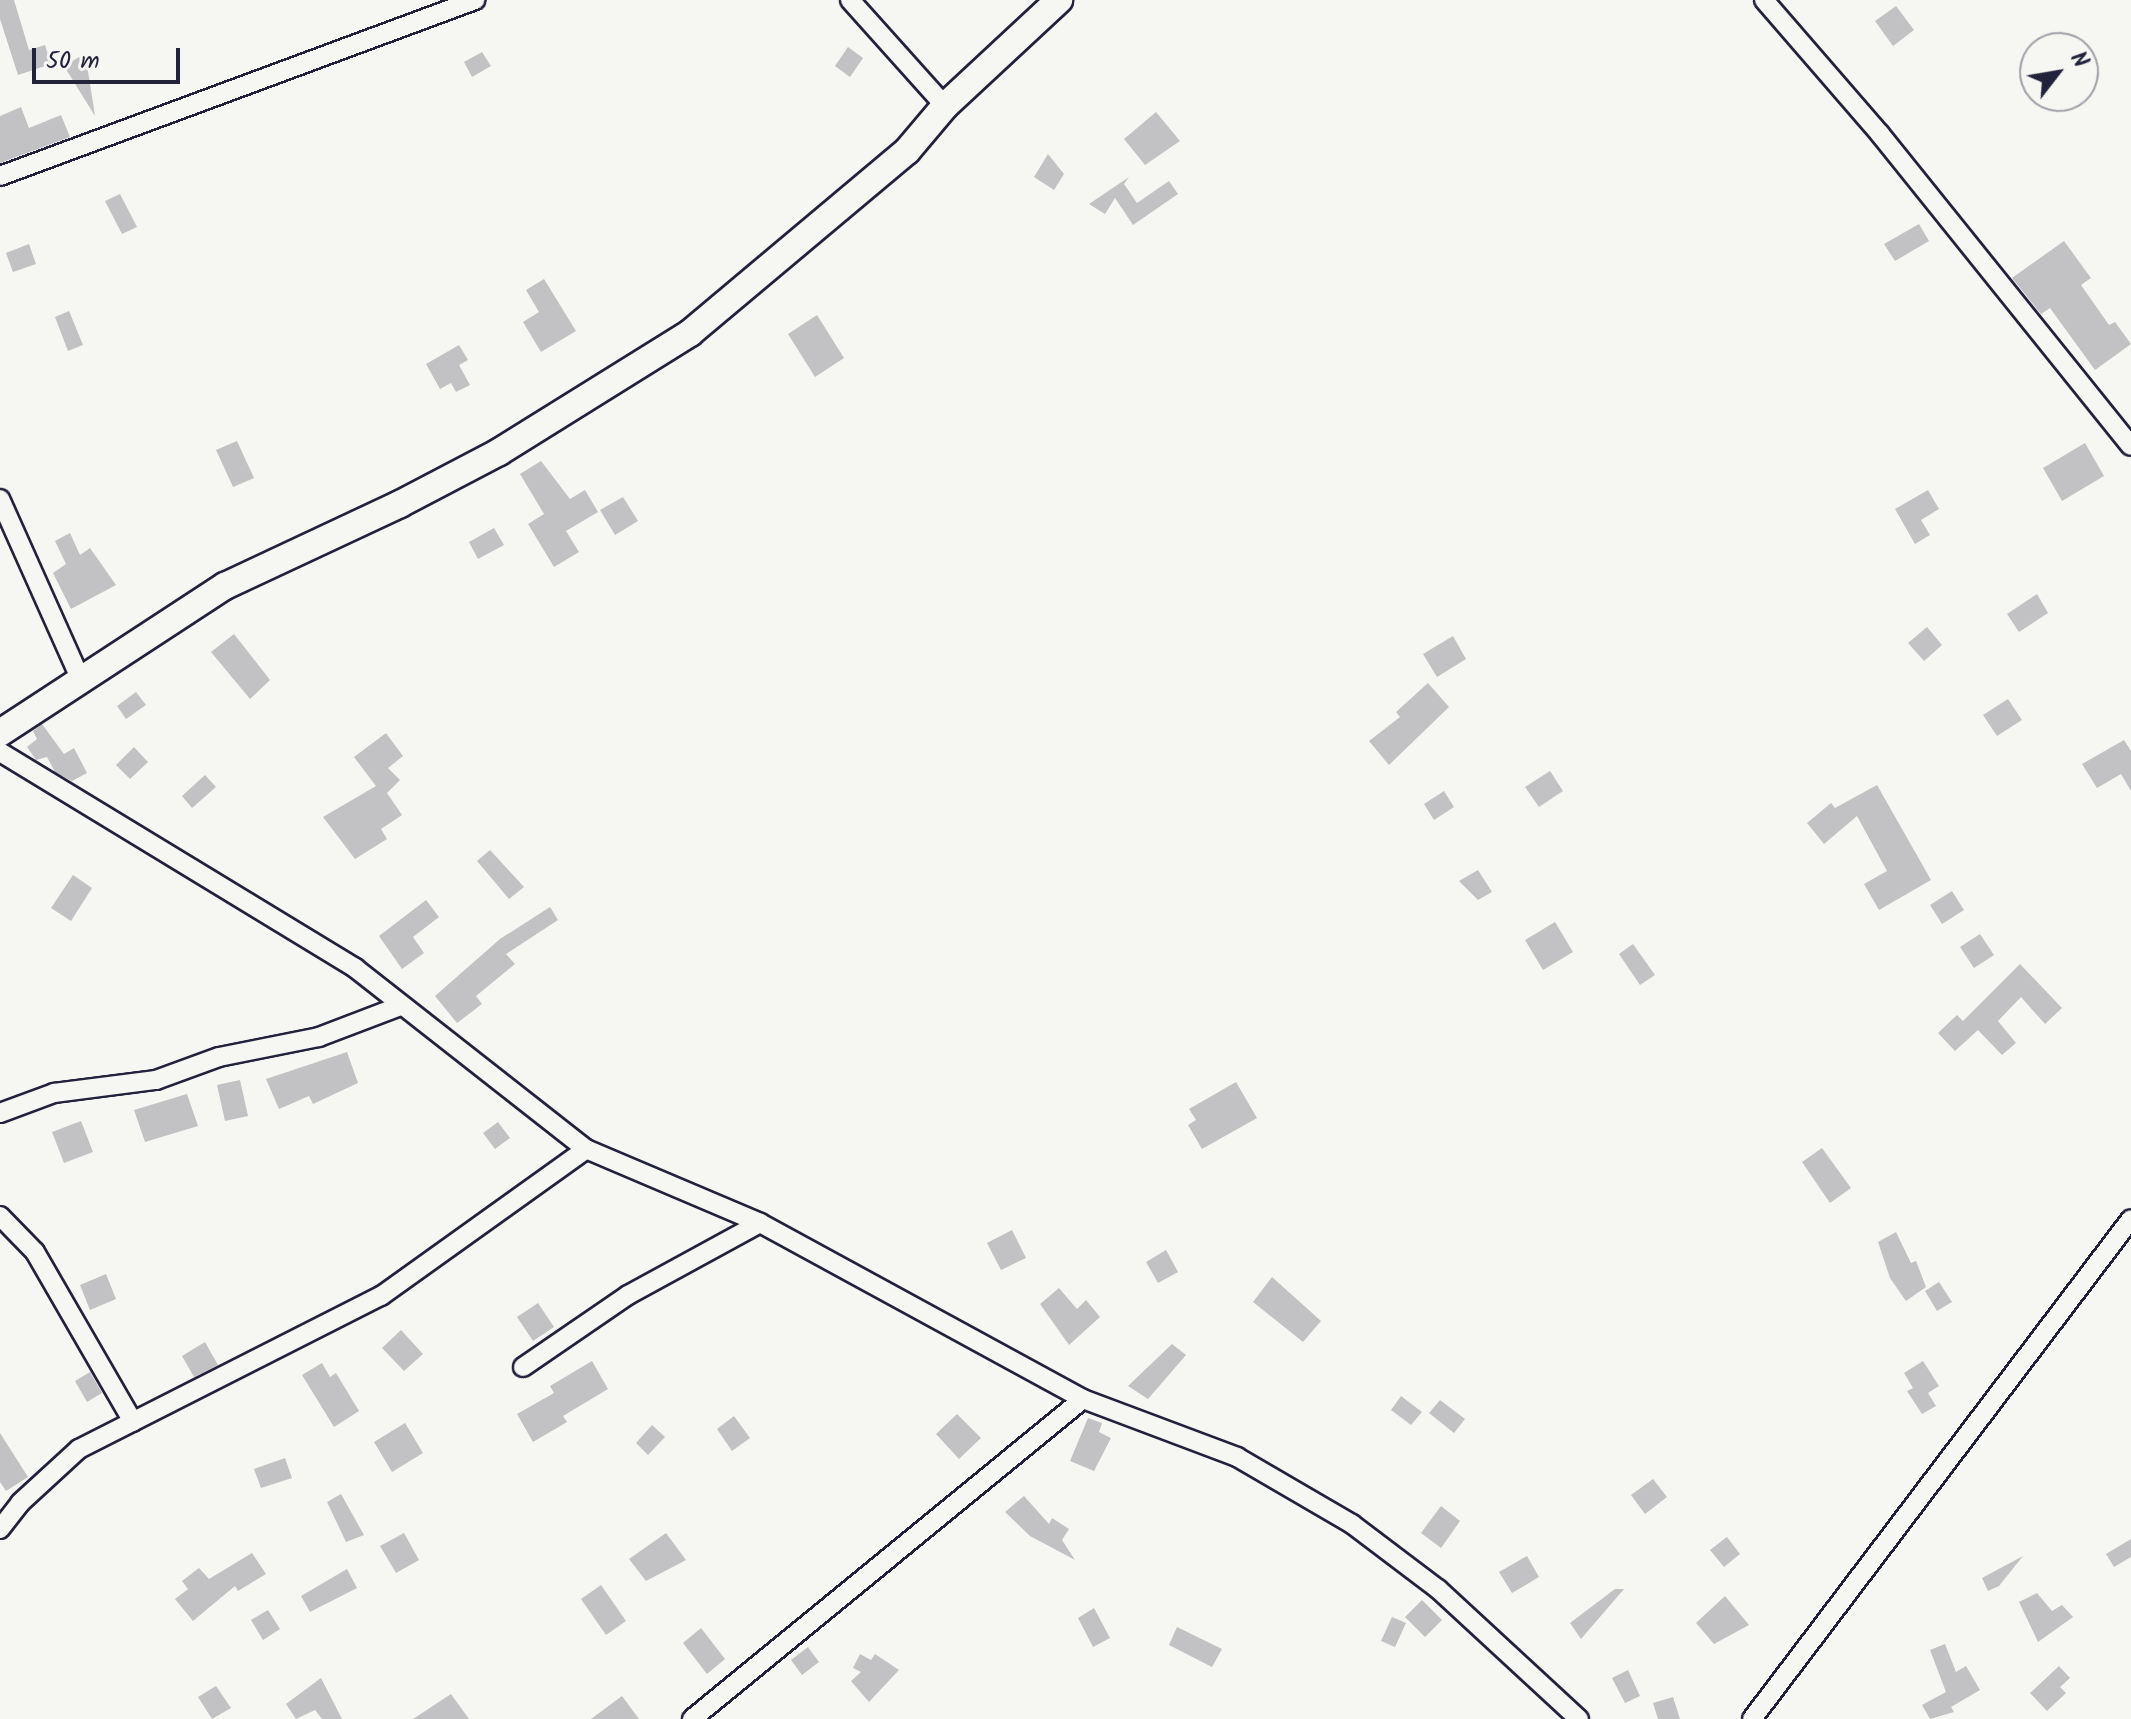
<!DOCTYPE html>
<style>
body{margin:0}
#map{position:relative;width:2131px;height:1719px;overflow:hidden;background:#f6f6f2;font-family:Kalam,sans-serif}
div>[style]{position:absolute}
.building>*{inset:0;background:#c2c2c4}
.roads{filter:drop-shadow(2px 0 #22223b) drop-shadow(-2px 0 #22223b) drop-shadow(0 2px #22223b) drop-shadow(0 -2px #22223b)}
.street>*{height:18px;margin:-9px;padding:0 9px;transform-origin:9px;border-radius:9px;background:#f6f6f2}
.secondary>*{height:26px;margin:-13px;padding:0 13px;transform-origin:13px;border-radius:13px;background:#f6f6f2}
span{translate:-50% -50%;white-space:nowrap;text-align:center;line-height:1.15;-webkit-text-stroke:6px #f6f6f2;paint-order:stroke}
.north{position:absolute;left:2019px;top:32px;width:80px;height:80px;box-sizing:border-box;background:#f6f6f2;border:2px solid #a1a1a9;border-radius:50%;rotate:59deg;font-size:22px;font-weight:700;line-height:32px;text-align:center;color:#22223b}
.north::after{content:'';display:block;margin:auto;width:28px;height:36px;background:#22223b;clip-path:polygon(50% 0,100% 100%,50% 72%,0 100%)}
.scale{position:absolute;left:32px;top:48px;width:148px;height:36px;box-sizing:border-box;border:4px solid #22223b;border-top:0;padding-left:10px;font-size:24px;line-height:28px;white-space:nowrap;color:#22223b;-webkit-text-stroke:6px #f6f6f2;paint-order:stroke}
</style>
<div id="map">
<div class="building">
<i style="clip-path:polygon(0 0,14px 0,29px 50px,45px 45px,51px 64px,18px 75px,0 19px)"></i>
<i style="clip-path:polygon(1896px 6px,1914px 30px,1893px 46px,1875px 21px)"></i>
<i style="clip-path:polygon(848px 47px,863px 58px,850px 77px,835px 66px)"></i>
<i style="clip-path:polygon(482px 52px,491px 66px,472px 77px,464px 62px)"></i>
<i style="clip-path:polygon(79px 57px,88px 71px,95px 116px,64px 66px)"></i>
<i style="clip-path:polygon(21px 107px,29px 128px,61px 115px,70px 137px,0 163px,0 116px)"></i>
<i style="clip-path:polygon(1156px 112px,1180px 141px,1145px 165px,1124px 139px)"></i>
<i style="clip-path:polygon(1048px 154px,1064px 174px,1054px 190px,1034px 177px)"></i>
<i style="clip-path:polygon(1129px 177px,1124px 184px,1137px 203px,1169px 181px,1178px 194px,1133px 225px,1115px 198px,1105px 214px,1089px 204px)"></i>
<i style="clip-path:polygon(120px 194px,137px 227px,122px 234px,105px 201px)"></i>
<i style="clip-path:polygon(1919px 224px,1929px 241px,1895px 261px,1884px 244px)"></i>
<i style="clip-path:polygon(2064px 241px,2091px 278px,2081px 285px,2109px 325px,2115px 322px,2131px 344px,2095px 370px,2050px 308px,2041px 314px,2012px 278px)"></i>
<i style="clip-path:polygon(29px 244px,36px 264px,13px 272px,6px 253px)"></i>
<i style="clip-path:polygon(544px 279px,576px 331px,541px 352px,523px 322px,539px 312px,526px 290px)"></i>
<i style="clip-path:polygon(69px 311px,83px 345px,68px 351px,55px 317px)"></i>
<i style="clip-path:polygon(817px 315px,844px 358px,815px 377px,788px 334px)"></i>
<i style="clip-path:polygon(459px 345px,468px 360px,459px 365px,470px 385px,456px 392px,451px 383px,440px 389px,426px 364px)"></i>
<i style="clip-path:polygon(237px 441px,254px 478px,233px 487px,216px 450px)"></i>
<i style="clip-path:polygon(2085px 443px,2104px 476px,2062px 501px,2043px 468px)"></i>
<i style="clip-path:polygon(541px 461px,570px 499px,585px 490px,598px 512px,566px 531px,579px 552px,554px 567px,528px 524px,544px 514px,520px 474px)"></i>
<i style="clip-path:polygon(1928px 490px,1939px 509px,1921px 520px,1930px 535px,1915px 544px,1895px 509px)"></i>
<i style="clip-path:polygon(623px 497px,638px 521px,615px 535px,600px 510px)"></i>
<i style="clip-path:polygon(494px 528px,504px 545px,478px 559px,469px 542px)"></i>
<i style="clip-path:polygon(70px 533px,80px 555px,90px 548px,116px 585px,71px 609px,53px 573px,66px 564px,55px 541px)"></i>
<i style="clip-path:polygon(2037px 594px,2048px 613px,2019px 632px,2007px 614px)"></i>
<i style="clip-path:polygon(1927px 627px,1942px 645px,1924px 661px,1908px 643px)"></i>
<i style="clip-path:polygon(234px 634px,270px 680px,250px 699px,211px 652px)"></i>
<i style="clip-path:polygon(1453px 636px,1466px 659px,1437px 677px,1423px 654px)"></i>
<i style="clip-path:polygon(1428px 683px,1449px 707px,1389px 765px,1369px 741px,1400px 717px,1396px 712px)"></i>
<i style="clip-path:polygon(136px 692px,146px 705px,126px 719px,117px 706px)"></i>
<i style="clip-path:polygon(2008px 699px,2022px 720px,1997px 736px,1983px 715px)"></i>
<i style="clip-path:polygon(42px 724px,64px 754px,74px 748px,87px 773px,72px 781px,55px 772px,47px 757px,36px 760px,27px 747px,37px 739px,33px 731px)"></i>
<i style="clip-path:polygon(386px 733px,403px 756px,388px 768px,400px 780px,387px 793px,402px 815px,381px 829px,387px 839px,355px 859px,323px 817px,376px 786px,354px 757px)"></i>
<i style="clip-path:polygon(2124px 740px,2131px 751px,2131px 791px,2121px 774px,2097px 788px,2082px 764px)"></i>
<i style="clip-path:polygon(134px 747px,148px 762px,130px 779px,116px 765px)"></i>
<i style="clip-path:polygon(1550px 771px,1563px 791px,1539px 807px,1525px 787px)"></i>
<i style="clip-path:polygon(205px 775px,216px 787px,192px 808px,182px 796px)"></i>
<i style="clip-path:polygon(1877px 785px,1931px 880px,1879px 910px,1864px 884px,1887px 871px,1857px 816px,1824px 844px,1807px 823px,1831px 803px,1835px 808px)"></i>
<i style="clip-path:polygon(1444px 791px,1454px 807px,1434px 820px,1424px 804px)"></i>
<i style="clip-path:polygon(490px 850px,524px 887px,509px 899px,477px 861px)"></i>
<i style="clip-path:polygon(1478px 870px,1492px 892px,1478px 900px,1459px 881px)"></i>
<i style="clip-path:polygon(73px 875px,92px 888px,71px 921px,51px 908px)"></i>
<i style="clip-path:polygon(1952px 891px,1964px 910px,1942px 924px,1930px 905px)"></i>
<i style="clip-path:polygon(426px 900px,439px 917px,413px 937px,424px 953px,402px 969px,379px 936px)"></i>
<i style="clip-path:polygon(550px 907px,558px 920px,506px 954px,515px 964px,476px 996px,482px 1004px,457px 1023px,435px 996px,500px 939px)"></i>
<i style="clip-path:polygon(1555px 922px,1573px 952px,1543px 970px,1525px 940px)"></i>
<i style="clip-path:polygon(1980px 934px,1994px 955px,1974px 968px,1960px 947px)"></i>
<i style="clip-path:polygon(1633px 944px,1655px 975px,1640px 985px,1619px 954px)"></i>
<i style="clip-path:polygon(2020px 964px,2062px 1008px,2045px 1024px,2021px 997px,1998px 1021px,2016px 1043px,2002px 1055px,1978px 1030px,1955px 1051px,1938px 1033px,1957px 1015px,1963px 1021px)"></i>
<i style="clip-path:polygon(347px 1052px,358px 1083px,313px 1104px,309px 1096px,279px 1109px,266px 1079px)"></i>
<i style="clip-path:polygon(240px 1080px,248px 1116px,225px 1121px,217px 1085px)"></i>
<i style="clip-path:polygon(1236px 1082px,1257px 1118px,1202px 1149px,1188px 1125px,1196px 1120px,1189px 1109px)"></i>
<i style="clip-path:polygon(187px 1094px,198px 1126px,145px 1142px,134px 1110px)"></i>
<i style="clip-path:polygon(81px 1121px,93px 1152px,64px 1163px,52px 1132px)"></i>
<i style="clip-path:polygon(498px 1122px,510px 1138px,495px 1149px,483px 1133px)"></i>
<i style="clip-path:polygon(1822px 1148px,1851px 1188px,1830px 1203px,1802px 1162px)"></i>
<i style="clip-path:polygon(1012px 1230px,1026px 1258px,1001px 1270px,987px 1243px)"></i>
<i style="clip-path:polygon(1896px 1232px,1911px 1263px,1916px 1261px,1926px 1287px,1906px 1301px,1890px 1278px,1878px 1242px)"></i>
<i style="clip-path:polygon(1166px 1250px,1178px 1272px,1158px 1283px,1146px 1262px)"></i>
<i style="clip-path:polygon(106px 1274px,116px 1299px,90px 1310px,80px 1285px)"></i>
<i style="clip-path:polygon(1272px 1277px,1321px 1321px,1303px 1342px,1253px 1302px)"></i>
<i style="clip-path:polygon(1939px 1282px,1952px 1302px,1937px 1311px,1925px 1291px)"></i>
<i style="clip-path:polygon(1059px 1288px,1077px 1309px,1086px 1300px,1100px 1317px,1069px 1345px,1040px 1304px)"></i>
<i style="clip-path:polygon(538px 1303px,554px 1327px,533px 1341px,517px 1317px)"></i>
<i style="clip-path:polygon(401px 1330px,423px 1354px,404px 1371px,382px 1348px)"></i>
<i style="clip-path:polygon(205px 1342px,218px 1365px,194px 1377px,182px 1356px)"></i>
<i style="clip-path:polygon(1172px 1344px,1186px 1355px,1148px 1399px,1128px 1386px)"></i>
<i style="clip-path:polygon(592px 1361px,608px 1389px,563px 1416px,567px 1422px,533px 1442px,517px 1414px,554px 1393px,550px 1386px)"></i>
<i style="clip-path:polygon(1923px 1361px,1939px 1386px,1928px 1393px,1936px 1406px,1922px 1414px,1907px 1391px,1913px 1388px,1904px 1373px)"></i>
<i style="clip-path:polygon(322px 1363px,330px 1377px,336px 1373px,359px 1411px,334px 1427px,302px 1375px)"></i>
<i style="clip-path:polygon(90px 1372px,102px 1393px,87px 1402px,75px 1381px)"></i>
<i style="clip-path:polygon(1401px 1396px,1422px 1412px,1411px 1425px,1391px 1410px)"></i>
<i style="clip-path:polygon(1440px 1400px,1465px 1419px,1454px 1433px,1429px 1413px)"></i>
<i style="clip-path:polygon(957px 1414px,981px 1438px,959px 1459px,936px 1434px)"></i>
<i style="clip-path:polygon(734px 1416px,750px 1438px,732px 1451px,717px 1429px)"></i>
<i style="clip-path:polygon(1088px 1418px,1102px 1423px,1099px 1432px,1111px 1438px,1094px 1471px,1070px 1461px)"></i>
<i style="clip-path:polygon(405px 1423px,423px 1453px,392px 1472px,374px 1442px)"></i>
<i style="clip-path:polygon(652px 1425px,665px 1437px,648px 1455px,636px 1443px)"></i>
<i style="clip-path:polygon(0 1433px,28px 1477px,6px 1491px,0 1482px)"></i>
<i style="clip-path:polygon(285px 1458px,292px 1478px,261px 1488px,254px 1469px)"></i>
<i style="clip-path:polygon(1653px 1479px,1667px 1497px,1645px 1514px,1631px 1495px)"></i>
<i style="clip-path:polygon(341px 1494px,364px 1535px,346px 1542px,327px 1502px)"></i>
<i style="clip-path:polygon(1024px 1496px,1049px 1524px,1052px 1518px,1069px 1529px,1062px 1540px,1075px 1560px,1030px 1536px,1005px 1512px)"></i>
<i style="clip-path:polygon(1441px 1506px,1460px 1521px,1441px 1548px,1421px 1533px)"></i>
<i style="clip-path:polygon(404px 1533px,419px 1560px,396px 1573px,380px 1546px)"></i>
<i style="clip-path:polygon(666px 1533px,686px 1560px,646px 1581px,629px 1559px)"></i>
<i style="clip-path:polygon(1727px 1537px,1740px 1554px,1724px 1567px,1710px 1550px)"></i>
<i style="clip-path:polygon(2131px 1539px,2131px 1557px,2114px 1567px,2106px 1554px)"></i>
<i style="clip-path:polygon(252px 1553px,266px 1574px,238px 1591px,235px 1586px,193px 1621px,175px 1599px,188px 1589px,182px 1581px,199px 1568px,209px 1579px)"></i>
<i style="clip-path:polygon(1527px 1556px,1539px 1577px,1512px 1593px,1499px 1572px)"></i>
<i style="clip-path:polygon(2023px 1556px,1999px 1586px,1988px 1591px,1982px 1578px)"></i>
<i style="clip-path:polygon(347px 1569px,357px 1588px,310px 1612px,301px 1596px)"></i>
<i style="clip-path:polygon(601px 1585px,626px 1621px,606px 1635px,581px 1599px)"></i>
<i style="clip-path:polygon(1615px 1589px,1624px 1589px,1581px 1639px,1570px 1623px)"></i>
<i style="clip-path:polygon(2037px 1593px,2052px 1611px,2062px 1605px,2073px 1617px,2038px 1642px,2019px 1602px)"></i>
<i style="clip-path:polygon(1725px 1596px,1749px 1625px,1714px 1644px,1696px 1623px)"></i>
<i style="clip-path:polygon(1422px 1600px,1442px 1620px,1425px 1637px,1405px 1617px)"></i>
<i style="clip-path:polygon(1094px 1608px,1110px 1638px,1093px 1647px,1078px 1618px)"></i>
<i style="clip-path:polygon(268px 1610px,280px 1629px,263px 1640px,251px 1620px)"></i>
<i style="clip-path:polygon(1392px 1617px,1406px 1623px,1395px 1647px,1381px 1641px)"></i>
<i style="clip-path:polygon(1177px 1627px,1222px 1649px,1212px 1667px,1169px 1645px)"></i>
<i style="clip-path:polygon(701px 1628px,725px 1659px,707px 1674px,683px 1643px)"></i>
<i style="clip-path:polygon(1945px 1644px,1956px 1672px,1966px 1666px,1980px 1690px,1951px 1707px,1954px 1712px,1930px 1719px,1922px 1705px,1946px 1692px,1930px 1650px)"></i>
<i style="clip-path:polygon(808px 1647px,819px 1662px,802px 1675px,791px 1660px)"></i>
<i style="clip-path:polygon(860px 1654px,871px 1660px,875px 1654px,899px 1670px,869px 1702px,851px 1681px,861px 1672px,853px 1668px)"></i>
<i style="clip-path:polygon(2059px 1666px,2070px 1678px,2060px 1687px,2066px 1693px,2047px 1711px,2030px 1693px)"></i>
<i style="clip-path:polygon(1628px 1670px,1640px 1696px,1625px 1703px,1612px 1678px)"></i>
<i style="clip-path:polygon(321px 1678px,342px 1719px,322px 1719px,315px 1710px,296px 1719px,286px 1704px)"></i>
<i style="clip-path:polygon(216px 1686px,231px 1708px,212px 1719px,198px 1697px)"></i>
<i style="clip-path:polygon(451px 1694px,469px 1719px,413px 1719px)"></i>
<i style="clip-path:polygon(622px 1696px,639px 1719px,591px 1719px)"></i>
<i style="clip-path:polygon(1673px 1697px,1680px 1719px,1658px 1719px,1653px 1703px)"></i>
</div>
<div class="roads">
<div class="street">
<i style="left:850px;top:0;width:142px;rotate:48.1deg"></i>
<i style="left:1764px;top:0;width:177px;rotate:49.1deg"></i>
<i style="left:1880px;top:134px;width:400px;rotate:51.2deg"></i>
<i style="left:0;top:176px;width:507px;rotate:-20.33deg"></i>
<i style="left:0;top:499px;width:198px;rotate:65.9deg"></i>
<i style="left:0;top:752px;width:416px;rotate:31.3deg"></i>
<i style="left:355px;top:968px;width:293px;rotate:38.1deg"></i>
<i style="left:586px;top:1149px;width:189px;rotate:23deg"></i>
<i style="left:760px;top:1223px;width:368px;rotate:28.6deg"></i>
<i style="left:1083px;top:1399px;width:165px;rotate:20.6deg"></i>
<i style="left:1237px;top:1457px;width:133px;rotate:30.2deg"></i>
<i style="left:1352px;top:1524px;width:108px;rotate:37.1deg"></i>
<i style="left:1438px;top:1589px;width:192px;rotate:42.7deg"></i>
<i style="left:0;top:1113px;width:58px;rotate:-20.3deg"></i>
<i style="left:54px;top:1093px;width:103px;rotate:-7.3deg"></i>
<i style="left:156px;top:1080px;width:67px;rotate:-20.1deg"></i>
<i style="left:219px;top:1057px;width:102px;rotate:-11.3deg"></i>
<i style="left:319px;top:1037px;width:87px;rotate:-20.9deg"></i>
<i style="left:0;top:1216px;width:50px;rotate:45.8deg"></i>
<i style="left:35px;top:1252px;width:196px;rotate:60deg"></i>
<i style="left:523px;top:1367px;width:127px;rotate:-34.4deg"></i>
<i style="left:628px;top:1295px;width:150px;rotate:-28.6deg"></i>
<i style="left:0;top:1529px;width:33px;rotate:-52deg"></i>
<i style="left:20px;top:1503px;width:80px;rotate:-42.5deg"></i>
<i style="left:79px;top:1449px;width:339px;rotate:-26.9deg"></i>
<i style="left:381px;top:1296px;width:252px;rotate:-35.6deg"></i>
<i style="left:692px;top:1719px;width:505px;rotate:-39.3deg"></i>
<i style="left:1752px;top:1719px;width:627px;rotate:-52.84deg"></i>
</div>
<div class="secondary">
<i style="left:0;top:733px;width:269px;rotate:-33.2deg"></i>
<i style="left:225px;top:586px;width:193px;rotate:-25.1deg"></i>
<i style="left:400px;top:504px;width:112px;rotate:-27.7deg"></i>
<i style="left:499px;top:452px;width:225px;rotate:-31.9deg"></i>
<i style="left:690px;top:333px;width:283px;rotate:-40deg"></i>
<i style="left:907px;top:151px;width:59px;rotate:-49.8deg"></i>
<i style="left:945px;top:106px;width:156px;rotate:-42.9deg"></i>
</div>
</div>
<div class="north">N</div>
<div class="scale">50 m</div>
</div>
